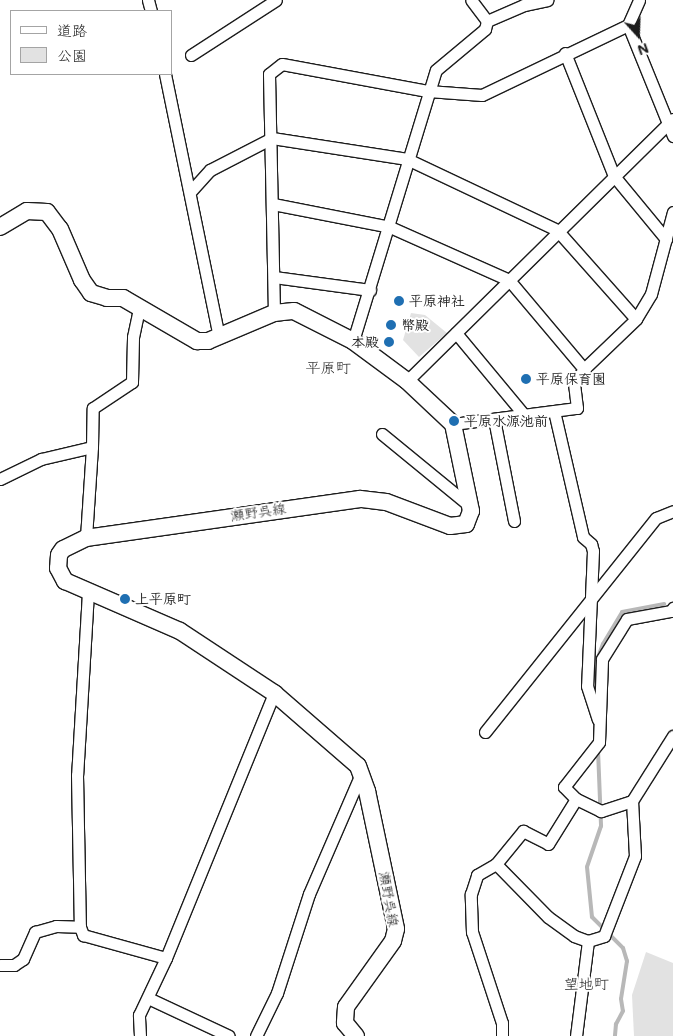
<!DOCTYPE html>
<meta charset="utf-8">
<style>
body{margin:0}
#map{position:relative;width:673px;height:1036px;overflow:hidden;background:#fff;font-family:Mali,"Klee One",sans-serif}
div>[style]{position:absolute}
.green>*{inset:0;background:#e2e2e2}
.stream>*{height:4px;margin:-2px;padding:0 2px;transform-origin:2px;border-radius:2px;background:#b8b8b8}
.roads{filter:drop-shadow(1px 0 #1c1c1c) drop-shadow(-1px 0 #1c1c1c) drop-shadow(0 1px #1c1c1c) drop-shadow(0 -1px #1c1c1c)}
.minor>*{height:11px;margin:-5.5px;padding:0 5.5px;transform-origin:5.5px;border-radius:5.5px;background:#fff}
.secondary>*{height:16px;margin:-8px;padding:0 8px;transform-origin:8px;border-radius:8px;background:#fff}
.dots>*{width:14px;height:14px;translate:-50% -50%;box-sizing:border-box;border:2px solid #fff;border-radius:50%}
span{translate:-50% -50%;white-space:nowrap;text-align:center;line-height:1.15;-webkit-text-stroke:4px #fff;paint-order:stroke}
.poi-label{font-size:14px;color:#1c1c1c;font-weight:700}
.left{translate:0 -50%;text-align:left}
.right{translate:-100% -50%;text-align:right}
.street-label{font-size:14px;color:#1c1c1c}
.neighbourhood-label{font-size:15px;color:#1c1c1c}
.legend{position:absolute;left:10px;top:10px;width:162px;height:65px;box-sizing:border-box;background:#fff;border:1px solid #a4a4a4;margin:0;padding:6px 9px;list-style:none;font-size:15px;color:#1c1c1c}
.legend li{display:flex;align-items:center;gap:10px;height:25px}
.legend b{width:25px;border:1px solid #a4a4a4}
.north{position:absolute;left:613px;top:10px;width:50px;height:50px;-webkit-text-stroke:4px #fff;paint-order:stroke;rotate:160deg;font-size:14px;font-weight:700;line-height:20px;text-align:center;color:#1c1c1c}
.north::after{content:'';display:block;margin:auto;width:18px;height:22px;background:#1c1c1c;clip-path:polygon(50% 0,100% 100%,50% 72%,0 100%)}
</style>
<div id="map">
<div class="green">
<i style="clip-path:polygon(411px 313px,425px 315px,447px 333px,419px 357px,403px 340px)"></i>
<i style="clip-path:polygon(646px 952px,673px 963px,673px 1036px,634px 1036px,632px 995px)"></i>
</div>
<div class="stream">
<i style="left:596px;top:675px;width:12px;rotate:-90deg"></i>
<i style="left:596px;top:663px;width:20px;rotate:-70deg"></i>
<i style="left:603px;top:644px;width:37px;rotate:-59deg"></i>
<i style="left:622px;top:612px;width:43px;rotate:-10.8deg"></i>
<i style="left:598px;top:750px;width:76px;rotate:87.7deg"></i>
<i style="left:601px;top:826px;width:43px;rotate:108.9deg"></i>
<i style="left:587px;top:867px;width:50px;rotate:84.3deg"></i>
<i style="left:592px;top:917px;width:44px;rotate:45deg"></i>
<i style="left:623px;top:948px;width:14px;rotate:73deg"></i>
<i style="left:627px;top:961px;width:38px;rotate:99deg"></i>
<i style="left:621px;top:999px;width:12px;rotate:81deg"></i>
<i style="left:623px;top:1011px;width:15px;rotate:118deg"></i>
<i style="left:616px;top:1024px;width:12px;rotate:95deg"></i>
</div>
<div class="roads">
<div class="minor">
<i style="left:148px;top:0;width:11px;rotate:75deg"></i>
<i style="left:487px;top:21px;width:40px;rotate:-23.4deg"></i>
<i style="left:524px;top:5px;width:24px;rotate:-12deg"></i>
<i style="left:628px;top:25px;width:120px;rotate:67.9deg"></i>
<i style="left:565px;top:53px;width:132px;rotate:68.3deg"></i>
<i style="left:614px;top:176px;width:82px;rotate:50.5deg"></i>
<i style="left:191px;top:55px;width:101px;rotate:-32.9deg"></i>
<i style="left:165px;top:74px;width:268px;rotate:78.4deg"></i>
<i style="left:190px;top:192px;width:30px;rotate:-48deg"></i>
<i style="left:210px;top:170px;width:70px;rotate:-27.3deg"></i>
<i style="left:272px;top:138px;width:137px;rotate:8.8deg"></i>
<i style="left:407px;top:159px;width:166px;rotate:25.3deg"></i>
<i style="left:557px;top:230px;width:119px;rotate:48.4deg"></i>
<i style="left:273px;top:204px;width:119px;rotate:11.1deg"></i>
<i style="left:390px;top:227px;width:130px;rotate:24deg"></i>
<i style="left:509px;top:280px;width:116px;rotate:49.9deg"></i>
<i style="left:274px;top:277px;width:97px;rotate:7.7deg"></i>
<i style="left:274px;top:313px;width:239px;rotate:-91.2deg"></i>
<i style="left:269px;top:74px;width:16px;rotate:-38deg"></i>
<i style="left:282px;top:64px;width:148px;rotate:10.5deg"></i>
<i style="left:428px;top:91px;width:54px;rotate:4.2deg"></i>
<i style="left:482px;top:95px;width:162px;rotate:-25.6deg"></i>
<i style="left:628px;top:25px;width:27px;rotate:-66deg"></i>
<i style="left:456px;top:333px;width:107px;rotate:50.3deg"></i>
<i style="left:353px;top:341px;width:283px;rotate:-73deg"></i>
<i style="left:436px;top:70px;width:64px;rotate:-39.9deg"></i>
<i style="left:485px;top:29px;width:8px;rotate:-76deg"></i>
<i style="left:487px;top:21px;width:26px;rotate:-127deg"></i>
<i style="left:407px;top:381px;width:373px;rotate:-44.6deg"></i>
<i style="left:554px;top:411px;width:129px;rotate:77deg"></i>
<i style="left:583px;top:537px;width:11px;rotate:41deg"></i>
<i style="left:591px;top:544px;width:7px;rotate:74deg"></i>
<i style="left:593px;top:551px;width:135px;rotate:92.5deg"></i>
<i style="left:587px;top:686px;width:35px;rotate:72deg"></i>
<i style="left:494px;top:419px;width:104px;rotate:78.9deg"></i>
<i style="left:453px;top:424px;width:125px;rotate:-7.4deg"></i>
<i style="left:577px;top:408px;width:26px;rotate:-97deg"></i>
<i style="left:574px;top:382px;width:19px;rotate:-51deg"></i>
<i style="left:586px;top:367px;width:69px;rotate:-43.8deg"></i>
<i style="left:636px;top:319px;width:29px;rotate:-59deg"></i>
<i style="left:651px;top:294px;width:85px;rotate:-75deg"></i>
<i style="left:382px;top:434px;width:114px;rotate:39.3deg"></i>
<i style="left:92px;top:447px;width:39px;rotate:-89deg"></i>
<i style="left:93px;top:408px;width:47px;rotate:-33.7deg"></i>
<i style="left:132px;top:382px;width:45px;rotate:-88.7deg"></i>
<i style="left:133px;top:337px;width:30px;rotate:-78deg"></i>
<i style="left:0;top:479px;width:46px;rotate:-26deg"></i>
<i style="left:41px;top:459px;width:52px;rotate:-13.2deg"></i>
<i style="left:92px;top:447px;width:91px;rotate:93.8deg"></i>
<i style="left:88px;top:592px;width:183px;rotate:93.4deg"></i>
<i style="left:77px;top:775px;width:152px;rotate:88.9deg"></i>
<i style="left:80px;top:927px;width:9px;rotate:69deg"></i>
<i style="left:83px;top:935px;width:86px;rotate:15.5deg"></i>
<i style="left:485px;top:732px;width:274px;rotate:-51.4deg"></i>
<i style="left:656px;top:518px;width:18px;rotate:-22deg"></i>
<i style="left:632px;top:801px;width:33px;rotate:162deg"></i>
<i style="left:601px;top:811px;width:28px;rotate:-154deg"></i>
<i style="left:576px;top:799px;width:17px;rotate:-135deg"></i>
<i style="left:564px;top:787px;width:57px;rotate:-52.1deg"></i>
<i style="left:599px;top:742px;width:83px;rotate:-87.9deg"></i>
<i style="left:602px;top:659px;width:47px;rotate:-58deg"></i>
<i style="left:627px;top:619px;width:45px;rotate:-10.3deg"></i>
<i style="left:671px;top:611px;width:4px;rotate:-56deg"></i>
<i style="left:496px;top:864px;width:74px;rotate:45.5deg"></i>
<i style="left:548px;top:917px;width:32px;rotate:36deg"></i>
<i style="left:574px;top:936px;width:15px;rotate:20deg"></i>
<i style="left:588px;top:941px;width:17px;rotate:-17deg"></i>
<i style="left:604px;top:936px;width:86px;rotate:-68.8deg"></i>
<i style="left:635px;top:856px;width:55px;rotate:-93.1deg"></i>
<i style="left:632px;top:801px;width:77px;rotate:-57.8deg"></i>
<i style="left:0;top:965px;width:14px"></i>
<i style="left:14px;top:965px;width:11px;rotate:-34deg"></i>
<i style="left:23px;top:959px;width:30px;rotate:-66deg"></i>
<i style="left:35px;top:932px;width:22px;rotate:-16deg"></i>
<i style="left:56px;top:926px;width:24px;rotate:2deg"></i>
<i style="left:148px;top:998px;width:89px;rotate:25.1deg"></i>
<i style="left:140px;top:1036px;width:21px;rotate:-93deg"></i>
<i style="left:139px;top:1015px;width:63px;rotate:-64.7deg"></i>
<i style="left:166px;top:958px;width:286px;rotate:-67.8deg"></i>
<i style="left:256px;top:1036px;width:48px;rotate:-64deg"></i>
<i style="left:277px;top:993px;width:104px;rotate:-72.1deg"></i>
<i style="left:309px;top:894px;width:131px;rotate:-66.6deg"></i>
<i style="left:502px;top:1036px;width:13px;rotate:-90deg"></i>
<i style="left:502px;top:1023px;width:96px;rotate:-108.2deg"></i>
<i style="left:472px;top:932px;width:38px;rotate:-92deg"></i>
<i style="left:471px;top:894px;width:20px;rotate:-72deg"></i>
<i style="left:477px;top:875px;width:22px;rotate:-30deg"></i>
<i style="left:496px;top:864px;width:43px;rotate:-50.7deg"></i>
<i style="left:523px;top:831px;width:28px;rotate:27deg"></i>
<i style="left:548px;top:844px;width:53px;rotate:-58.1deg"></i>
<i style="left:576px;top:1036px;width:96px;rotate:-82.8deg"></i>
</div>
<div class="secondary">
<i style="left:0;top:227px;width:31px;rotate:-31deg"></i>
<i style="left:27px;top:211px;width:20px;rotate:3deg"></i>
<i style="left:47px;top:212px;width:21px;rotate:53deg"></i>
<i style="left:60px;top:229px;width:56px;rotate:66.7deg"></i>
<i style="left:82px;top:280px;width:16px;rotate:55deg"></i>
<i style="left:91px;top:293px;width:17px;rotate:17deg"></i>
<i style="left:107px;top:298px;width:16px"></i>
<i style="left:123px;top:298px;width:86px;rotate:30.2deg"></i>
<i style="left:197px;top:341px;width:11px"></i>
<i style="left:208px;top:341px;width:72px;rotate:-23deg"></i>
<i style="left:274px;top:313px;width:20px;rotate:-6deg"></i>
<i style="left:294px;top:311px;width:66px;rotate:27deg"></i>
<i style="left:353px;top:341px;width:67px;rotate:36.5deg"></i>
<i style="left:407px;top:381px;width:63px;rotate:43.1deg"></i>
<i style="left:453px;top:424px;width:89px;rotate:78.3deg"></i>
<i style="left:471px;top:511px;width:14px;rotate:111deg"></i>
<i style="left:466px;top:524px;width:16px;rotate:173deg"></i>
<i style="left:450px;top:526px;width:68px;rotate:-159.4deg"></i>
<i style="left:386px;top:502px;width:26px;rotate:-173deg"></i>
<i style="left:360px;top:499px;width:277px;rotate:171.9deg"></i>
<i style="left:86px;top:538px;width:25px;rotate:154deg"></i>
<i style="left:63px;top:549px;width:7px;rotate:124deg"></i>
<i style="left:59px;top:555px;width:13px;rotate:94deg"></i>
<i style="left:58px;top:568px;width:15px;rotate:62deg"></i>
<i style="left:65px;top:581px;width:125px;rotate:23.5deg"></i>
<i style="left:180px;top:631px;width:113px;rotate:33.4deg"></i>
<i style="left:274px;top:693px;width:111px;rotate:41deg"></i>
<i style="left:358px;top:766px;width:27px;rotate:70deg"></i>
<i style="left:367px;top:791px;width:141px;rotate:78.1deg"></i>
<i style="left:396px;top:929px;width:12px;rotate:104deg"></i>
<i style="left:393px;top:941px;width:81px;rotate:125.5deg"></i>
<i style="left:346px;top:1007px;width:16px;rotate:94deg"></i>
<i style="left:345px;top:1023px;width:17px;rotate:50deg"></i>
</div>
</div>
<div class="dots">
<i style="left:399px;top:301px;background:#1f6fb2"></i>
<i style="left:391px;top:325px;background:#1f6fb2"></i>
<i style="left:389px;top:342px;background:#1f6fb2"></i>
<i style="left:526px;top:379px;background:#1f6fb2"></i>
<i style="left:454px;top:421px;background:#1f6fb2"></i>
<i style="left:125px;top:599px;background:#1f6fb2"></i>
</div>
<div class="poi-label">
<span class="left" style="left:409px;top:301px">平原神社</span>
<span class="left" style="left:401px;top:325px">幣殿</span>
<span class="right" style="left:379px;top:342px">本殿</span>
<span class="left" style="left:536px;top:379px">平原保育園</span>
<span class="left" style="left:464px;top:421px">平原水源池前</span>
<span class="left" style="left:135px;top:599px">上平原町</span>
</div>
<div class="street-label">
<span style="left:258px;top:512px;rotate:-8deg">瀬野呉線</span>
<span style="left:389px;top:899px;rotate:80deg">瀬野呉線</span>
</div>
<div class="neighbourhood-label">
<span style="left:328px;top:368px">平原町</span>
<span style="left:586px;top:984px">望地町</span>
</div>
<ul class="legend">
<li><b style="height:6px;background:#fff"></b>道路</li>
<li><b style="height:14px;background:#e2e2e2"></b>公園</li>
</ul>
<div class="north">N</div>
</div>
